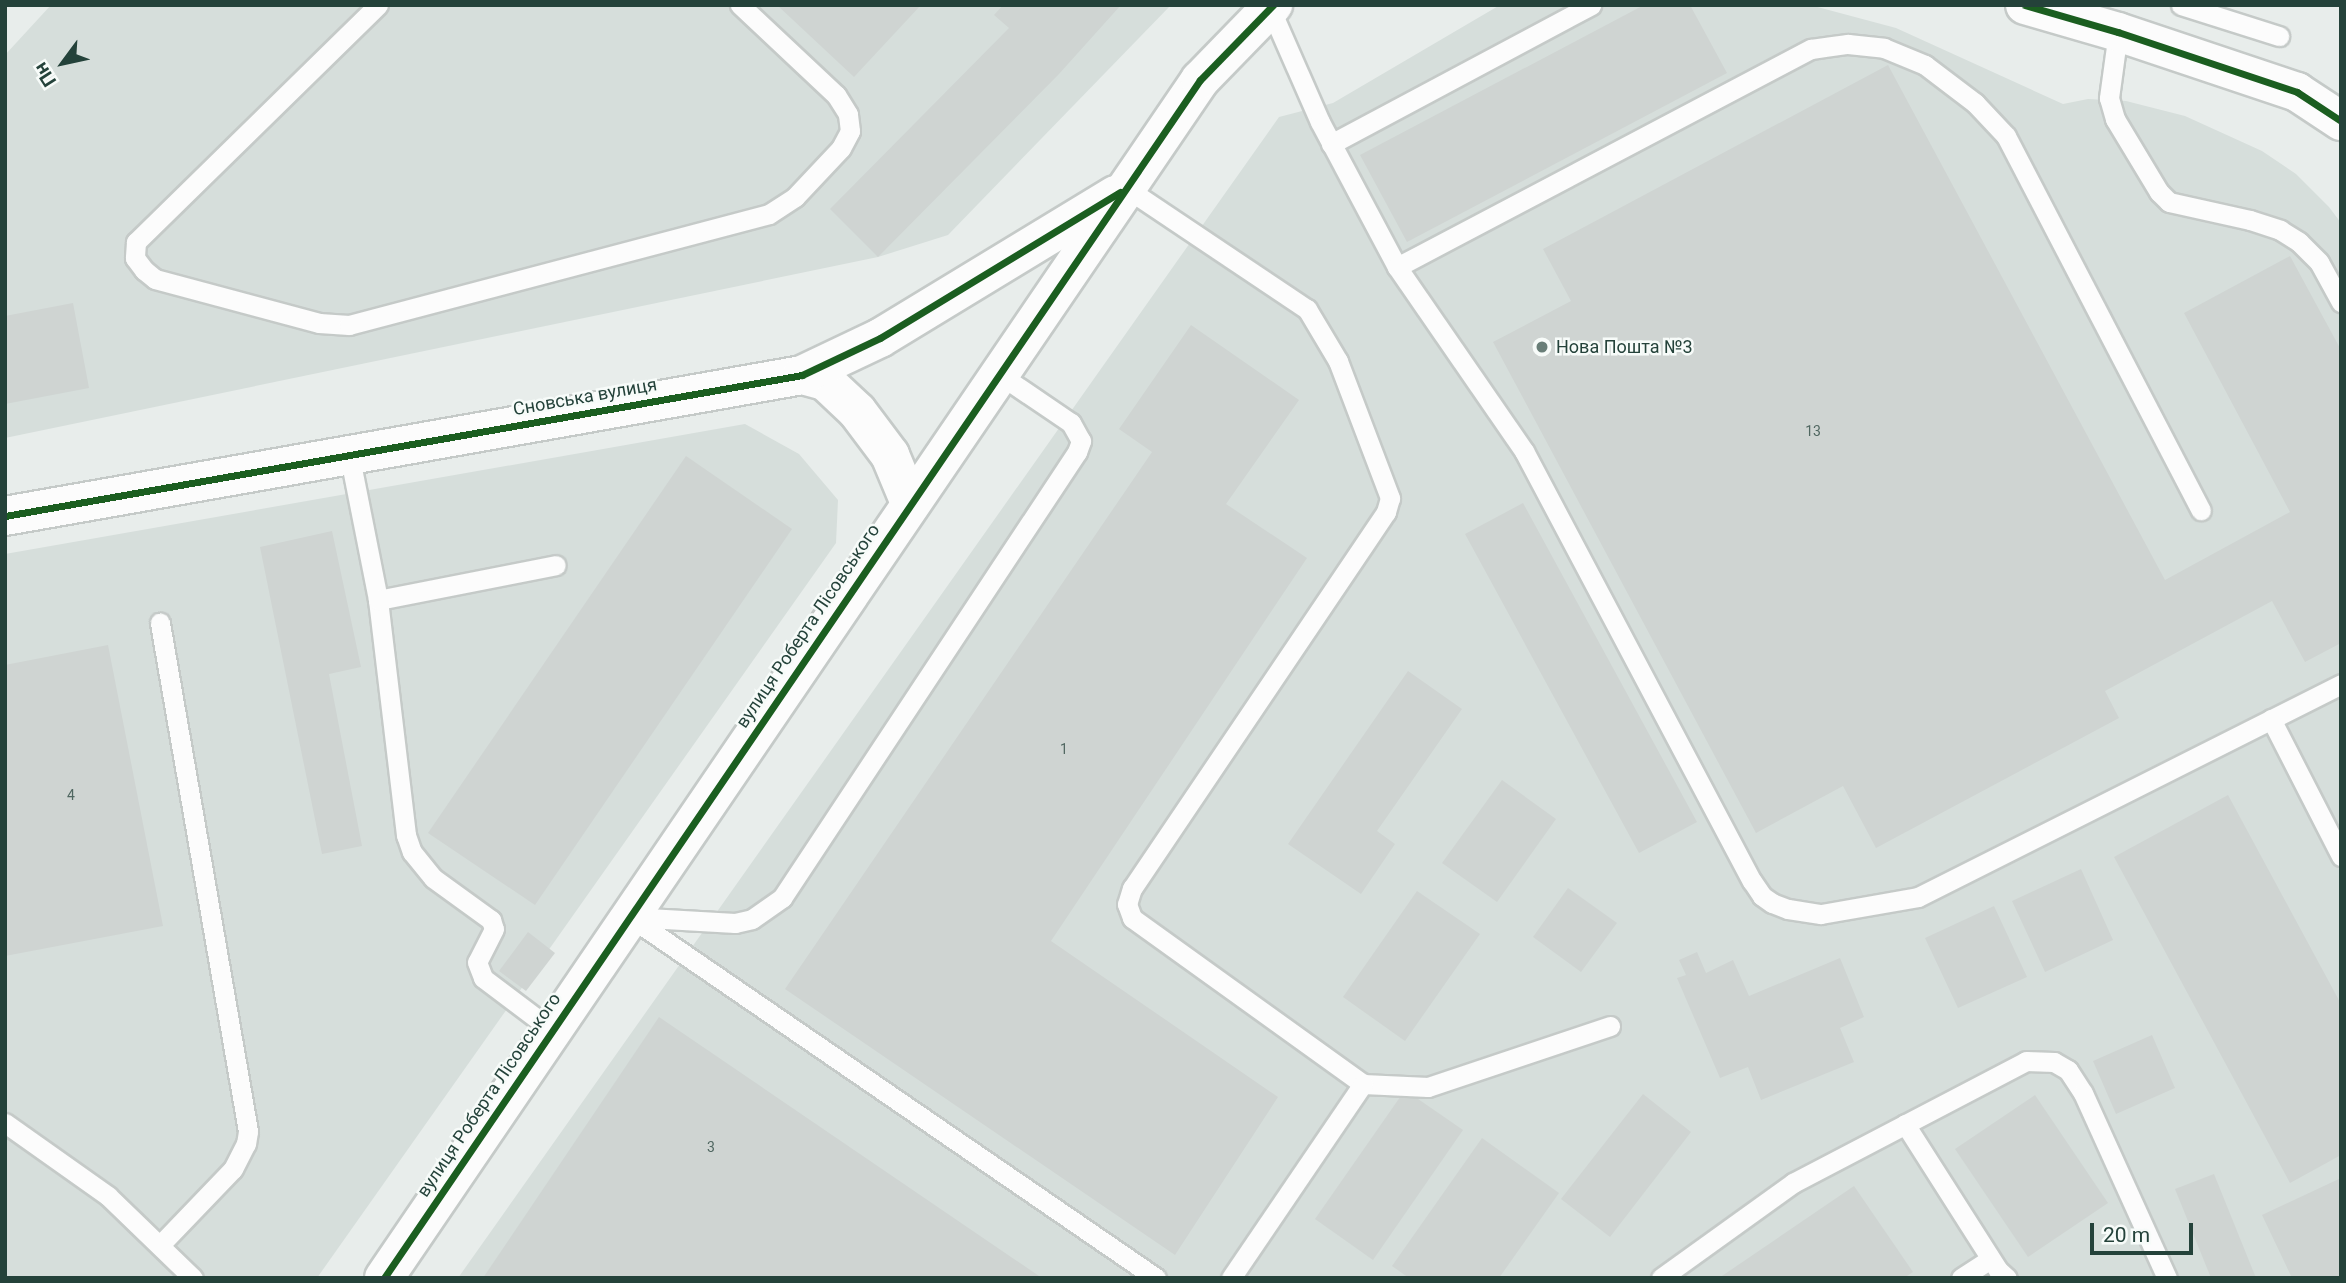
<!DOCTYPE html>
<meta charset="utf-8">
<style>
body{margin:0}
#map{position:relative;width:2346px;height:1283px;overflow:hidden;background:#e8edeb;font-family:Roboto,sans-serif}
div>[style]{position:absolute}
.built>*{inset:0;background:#d6dedb}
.building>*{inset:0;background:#cfd4d2}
.roads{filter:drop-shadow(2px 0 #c5cac8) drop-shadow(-2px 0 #c5cac8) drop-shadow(0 2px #c5cac8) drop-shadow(0 -2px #c5cac8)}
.lane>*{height:19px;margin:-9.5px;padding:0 9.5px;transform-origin:9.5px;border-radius:9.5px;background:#fcfcfc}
.street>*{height:38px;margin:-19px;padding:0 19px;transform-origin:19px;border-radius:19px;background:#fcfcfc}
.cycleway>*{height:7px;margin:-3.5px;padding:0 3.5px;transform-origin:3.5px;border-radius:3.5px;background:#1b5e20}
.dots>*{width:19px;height:19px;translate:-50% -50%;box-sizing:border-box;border:4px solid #f7fbf9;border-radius:50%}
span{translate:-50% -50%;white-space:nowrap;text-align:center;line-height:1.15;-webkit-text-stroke:5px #f7fbf9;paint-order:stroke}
.number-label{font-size:14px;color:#506761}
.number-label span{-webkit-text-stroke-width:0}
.poi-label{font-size:18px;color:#24423a}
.left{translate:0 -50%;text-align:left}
.street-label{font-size:18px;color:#24423a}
.frame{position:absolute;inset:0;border:7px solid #24423a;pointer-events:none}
.north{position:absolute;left:28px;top:28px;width:70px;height:70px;-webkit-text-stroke:5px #f7fbf9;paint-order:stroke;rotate:237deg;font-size:19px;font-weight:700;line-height:28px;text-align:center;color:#24423a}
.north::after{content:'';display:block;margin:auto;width:24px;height:32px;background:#24423a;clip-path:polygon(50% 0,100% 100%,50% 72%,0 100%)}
.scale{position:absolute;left:2090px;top:1223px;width:103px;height:32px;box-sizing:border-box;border:4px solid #24423a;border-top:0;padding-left:9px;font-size:21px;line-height:24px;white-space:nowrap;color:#24423a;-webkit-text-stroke:5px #f7fbf9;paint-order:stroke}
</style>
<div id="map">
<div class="built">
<i style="clip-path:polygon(51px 5px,1171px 5px,948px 235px,878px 257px,5px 438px,5px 55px)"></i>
<i style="clip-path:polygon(1500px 5px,1810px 5px,1896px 28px,2063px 104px,2088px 99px,2126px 101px,2185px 116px,2262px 151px,2296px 174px,2329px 207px,2341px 223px,2341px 1278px,458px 1278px,1279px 117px,1333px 103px)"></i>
<i style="clip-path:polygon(745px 424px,799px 454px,838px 500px,836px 543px,317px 1278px,5px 1278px,5px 554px)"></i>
</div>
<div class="building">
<i style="clip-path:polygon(777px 5px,921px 5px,854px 77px)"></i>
<i style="clip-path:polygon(1003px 5px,1121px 5px,1059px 74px,878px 257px,830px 209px,1009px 28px,994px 15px)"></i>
<i style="clip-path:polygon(1644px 5px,1690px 5px,1727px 73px,1407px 242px,1360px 155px)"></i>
<i style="clip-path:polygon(1888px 65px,2165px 580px,2290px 512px,2184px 313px,2290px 256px,2341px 350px,2341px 643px,2305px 662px,2272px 601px,2105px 691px,2119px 718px,1876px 848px,1843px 786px,1756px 833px,1493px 342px,1571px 301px,1543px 249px)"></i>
<i style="clip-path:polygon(73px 303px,89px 388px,5px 404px,5px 316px)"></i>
<i style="clip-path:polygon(1191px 325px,1299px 400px,1226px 504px,1307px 558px,1051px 941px,1278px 1097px,1175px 1255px,785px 989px,1152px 452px,1119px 429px)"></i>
<i style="clip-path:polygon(686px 456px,792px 529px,535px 905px,428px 833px)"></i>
<i style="clip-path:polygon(1523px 503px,1697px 822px,1639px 853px,1465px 534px)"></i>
<i style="clip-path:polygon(332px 531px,361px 667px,329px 674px,362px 846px,322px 854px,260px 547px)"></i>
<i style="clip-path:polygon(108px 645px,163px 926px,5px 956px,5px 665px)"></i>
<i style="clip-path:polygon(1408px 671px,1462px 709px,1377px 831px,1395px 844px,1361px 894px,1288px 844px)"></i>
<i style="clip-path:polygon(1502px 780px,1556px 819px,1497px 902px,1442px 863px)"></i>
<i style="clip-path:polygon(2228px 795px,2341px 1004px,2341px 1155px,2290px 1183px,2114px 857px)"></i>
<i style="clip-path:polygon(2081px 869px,2113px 940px,2045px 972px,2012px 901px)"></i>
<i style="clip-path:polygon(1568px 888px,1617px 923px,1581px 972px,1533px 937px)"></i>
<i style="clip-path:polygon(1417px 891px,1480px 934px,1405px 1041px,1343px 997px)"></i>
<i style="clip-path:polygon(1994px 906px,2027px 977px,1958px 1008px,1925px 938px)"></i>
<i style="clip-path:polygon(528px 932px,555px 953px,526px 991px,499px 971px)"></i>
<i style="clip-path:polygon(1697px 952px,1706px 973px,1733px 960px,1749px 996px,1840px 958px,1864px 1017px,1840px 1028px,1854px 1062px,1761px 1100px,1748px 1067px,1720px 1078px,1677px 978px,1686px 975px,1679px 960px)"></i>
<i style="clip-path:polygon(659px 1017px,1042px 1278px,483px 1278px)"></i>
<i style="clip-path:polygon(2152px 1035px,2175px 1088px,2116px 1114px,2093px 1061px)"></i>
<i style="clip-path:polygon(1405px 1090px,1463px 1130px,1373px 1260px,1315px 1219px)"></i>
<i style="clip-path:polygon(1643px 1094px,1691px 1132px,1610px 1237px,1561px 1199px)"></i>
<i style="clip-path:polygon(2035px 1095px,2108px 1203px,2028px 1257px,1955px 1149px)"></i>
<i style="clip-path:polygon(1482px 1138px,1559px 1193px,1499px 1278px,1409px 1278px,1392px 1266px)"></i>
<i style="clip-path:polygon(2214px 1174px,2256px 1278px,2211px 1278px,2175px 1189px)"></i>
<i style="clip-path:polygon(2341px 1178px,2341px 1278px,2292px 1278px,2262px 1215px)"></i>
<i style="clip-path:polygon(1854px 1186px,1913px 1272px,1904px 1278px,1719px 1278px)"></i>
</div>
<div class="roads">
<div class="lane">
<i style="left:378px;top:5px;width:339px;rotate:135.6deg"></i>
<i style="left:136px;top:242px;width:16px;rotate:94deg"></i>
<i style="left:135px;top:258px;width:15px;rotate:53deg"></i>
<i style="left:144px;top:270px;width:14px;rotate:39deg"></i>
<i style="left:155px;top:279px;width:170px;rotate:15deg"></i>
<i style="left:319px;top:323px;width:30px;rotate:4deg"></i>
<i style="left:349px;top:325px;width:434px;rotate:-14.8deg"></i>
<i style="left:769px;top:214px;width:31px;rotate:-33deg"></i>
<i style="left:795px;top:197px;width:67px;rotate:-46.8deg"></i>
<i style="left:841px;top:148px;width:19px;rotate:-62deg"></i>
<i style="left:850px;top:131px;width:17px;rotate:-97deg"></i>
<i style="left:848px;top:114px;width:22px;rotate:-122deg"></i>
<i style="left:836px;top:95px;width:132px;rotate:-136.8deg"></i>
<i style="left:2181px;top:5px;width:103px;rotate:17.6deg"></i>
<i style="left:1270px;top:8px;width:124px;rotate:66.3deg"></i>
<i style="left:1320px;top:122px;width:164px;rotate:62deg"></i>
<i style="left:1397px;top:267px;width:224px;rotate:55.4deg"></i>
<i style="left:1524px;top:451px;width:487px;rotate:62.1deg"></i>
<i style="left:1752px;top:881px;width:18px;rotate:56deg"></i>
<i style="left:1762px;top:896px;width:12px;rotate:35deg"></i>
<i style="left:1772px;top:903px;width:17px;rotate:21deg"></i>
<i style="left:1788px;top:909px;width:33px;rotate:9deg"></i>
<i style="left:1821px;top:914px;width:98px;rotate:-9.9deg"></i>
<i style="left:1918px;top:897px;width:474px;rotate:-26.7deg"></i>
<i style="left:2118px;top:32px;width:67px;rotate:97.8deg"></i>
<i style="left:2109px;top:98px;width:22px;rotate:74deg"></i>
<i style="left:2115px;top:119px;width:85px;rotate:58.9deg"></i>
<i style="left:2159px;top:192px;width:14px;rotate:45deg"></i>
<i style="left:2169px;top:202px;width:83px;rotate:12.5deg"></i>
<i style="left:2250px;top:220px;width:32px;rotate:18deg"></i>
<i style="left:2280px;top:230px;width:22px;rotate:32deg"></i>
<i style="left:2299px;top:242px;width:28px;rotate:45deg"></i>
<i style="left:2319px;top:262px;width:46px;rotate:61.2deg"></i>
<i style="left:1331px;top:144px;width:295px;rotate:-28.1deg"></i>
<i style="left:1126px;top:188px;width:218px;rotate:33.8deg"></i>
<i style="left:1307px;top:309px;width:61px;rotate:59.2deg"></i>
<i style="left:1338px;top:361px;width:147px;rotate:69.2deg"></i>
<i style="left:1390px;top:498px;width:15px;rotate:106deg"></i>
<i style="left:1386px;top:512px;width:454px;rotate:124deg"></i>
<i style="left:1132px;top:888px;width:17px;rotate:107deg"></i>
<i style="left:1127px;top:904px;width:15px;rotate:70deg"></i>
<i style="left:1132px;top:918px;width:284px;rotate:35.7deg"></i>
<i style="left:1363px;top:1084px;width:65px;rotate:2.6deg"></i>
<i style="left:1428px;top:1087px;width:192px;rotate:-18.5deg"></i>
<i style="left:1397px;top:267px;width:468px;rotate:-27.8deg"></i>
<i style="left:1811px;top:49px;width:37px;rotate:-8deg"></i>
<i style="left:1848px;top:44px;width:36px;rotate:6deg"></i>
<i style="left:1884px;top:48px;width:44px;rotate:22.5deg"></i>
<i style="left:1925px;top:65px;width:63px;rotate:37.2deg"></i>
<i style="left:1975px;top:103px;width:45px;rotate:46.8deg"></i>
<i style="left:2006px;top:136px;width:422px;rotate:62.5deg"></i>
<i style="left:349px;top:453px;width:150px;rotate:78.8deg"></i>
<i style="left:378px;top:600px;width:237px;rotate:83.2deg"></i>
<i style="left:406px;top:835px;width:18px;rotate:71deg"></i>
<i style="left:412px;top:852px;width:33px;rotate:51deg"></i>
<i style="left:433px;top:878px;width:72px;rotate:35.9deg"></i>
<i style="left:491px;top:920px;width:9px;rotate:72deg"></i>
<i style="left:494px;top:929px;width:37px;rotate:117deg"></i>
<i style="left:477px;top:962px;width:17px;rotate:69deg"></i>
<i style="left:483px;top:978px;width:86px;rotate:37deg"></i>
<i style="left:378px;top:600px;width:181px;rotate:-11.1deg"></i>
<i style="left:2271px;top:719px;width:154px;rotate:62.9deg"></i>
<i style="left:630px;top:917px;width:105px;rotate:3.3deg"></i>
<i style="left:735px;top:923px;width:17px;rotate:-13deg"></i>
<i style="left:752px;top:919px;width:37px;rotate:-35deg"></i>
<i style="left:782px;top:898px;width:535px;rotate:-56.52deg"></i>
<i style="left:1077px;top:452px;width:12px;rotate:-70deg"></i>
<i style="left:1081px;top:441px;width:21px;rotate:-119deg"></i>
<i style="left:1071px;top:423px;width:87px;rotate:-145.8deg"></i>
<i style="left:630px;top:917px;width:638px;rotate:34.46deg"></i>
<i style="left:5px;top:1123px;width:126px;rotate:35.3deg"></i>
<i style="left:108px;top:1196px;width:118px;rotate:44deg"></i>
<i style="left:1905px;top:1124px;width:173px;rotate:57.5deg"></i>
<i style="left:1998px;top:1270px;width:12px;rotate:42deg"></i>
<i style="left:160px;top:1245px;width:105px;rotate:-46.2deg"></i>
<i style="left:233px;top:1169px;width:28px;rotate:-63deg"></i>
<i style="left:246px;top:1144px;width:13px;rotate:-81deg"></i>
<i style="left:248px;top:1131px;width:516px;rotate:-99.83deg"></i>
<i style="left:1231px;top:1278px;width:235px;rotate:-55.8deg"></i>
<i style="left:1661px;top:1278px;width:163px;rotate:-35.7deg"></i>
<i style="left:1793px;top:1183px;width:263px;rotate:-27.6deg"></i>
<i style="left:2026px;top:1061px;width:28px;rotate:2deg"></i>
<i style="left:2054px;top:1062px;width:16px;rotate:30deg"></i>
<i style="left:2068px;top:1070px;width:27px;rotate:57deg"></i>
<i style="left:2083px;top:1093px;width:203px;rotate:65.6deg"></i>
<i style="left:1961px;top:1278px;width:35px;rotate:-33deg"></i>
</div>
<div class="street">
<i style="left:2025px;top:5px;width:97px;rotate:16.2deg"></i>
<i style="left:2118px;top:32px;width:189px;rotate:18.5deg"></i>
<i style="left:2297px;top:92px;width:53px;rotate:33.4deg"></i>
<i style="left:802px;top:375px;width:24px;rotate:15deg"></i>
<i style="left:825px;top:381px;width:44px;rotate:43.2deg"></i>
<i style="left:857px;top:411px;width:55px;rotate:53.1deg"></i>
<i style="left:890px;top:455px;width:52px;rotate:67.4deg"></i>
<i style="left:5px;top:516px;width:809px;rotate:-10.03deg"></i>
<i style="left:802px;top:375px;width:86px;rotate:-25.4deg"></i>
<i style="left:880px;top:338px;width:275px;rotate:-31.3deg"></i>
<i style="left:384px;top:1278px;width:1450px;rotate:-55.74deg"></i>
<i style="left:1200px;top:80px;width:105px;rotate:-45.8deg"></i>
</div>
</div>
<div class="cycleway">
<i style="left:2025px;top:5px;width:97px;rotate:16.2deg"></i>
<i style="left:2118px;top:32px;width:189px;rotate:18.5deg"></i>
<i style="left:2297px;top:92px;width:53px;rotate:33.4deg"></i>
<i style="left:5px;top:516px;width:809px;rotate:-10.03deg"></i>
<i style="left:802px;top:375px;width:86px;rotate:-25.4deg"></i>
<i style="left:880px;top:338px;width:281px;rotate:-31.3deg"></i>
<i style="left:384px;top:1278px;width:1450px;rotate:-55.74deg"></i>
<i style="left:1200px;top:80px;width:105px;rotate:-45.8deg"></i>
</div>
<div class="dots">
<i style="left:1542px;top:347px;background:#697e78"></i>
</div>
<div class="number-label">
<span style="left:1813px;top:431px">13</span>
<span style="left:1064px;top:749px">1</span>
<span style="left:71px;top:795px">4</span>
<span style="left:711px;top:1147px">3</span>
</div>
<div class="poi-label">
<span class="left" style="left:1556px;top:347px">Нова Пошта №3</span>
</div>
<div class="street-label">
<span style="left:585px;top:397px;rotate:-10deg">Сновська вулиця</span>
<span style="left:808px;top:626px;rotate:-56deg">вулиця Роберта Лісовського</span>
<span style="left:489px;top:1095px;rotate:-56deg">вулиця Роберта Лісовського</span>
</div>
<div class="frame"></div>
<div class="north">Пн</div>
<div class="scale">20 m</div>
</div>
